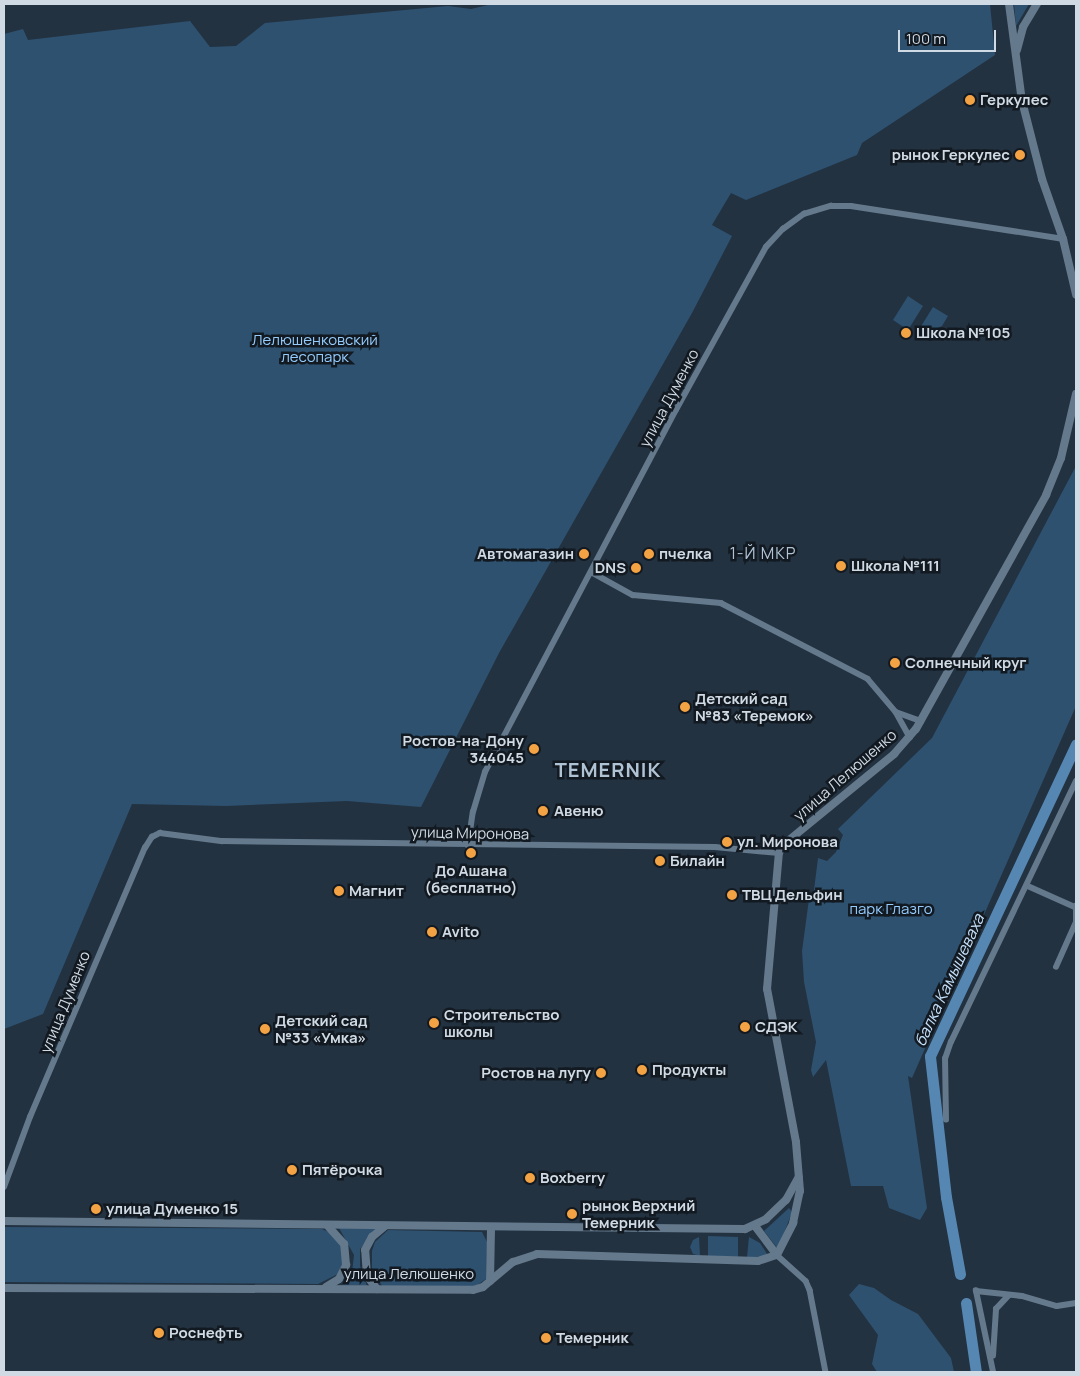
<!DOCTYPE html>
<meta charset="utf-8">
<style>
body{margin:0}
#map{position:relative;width:1080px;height:1376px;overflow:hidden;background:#233241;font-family:Manrope,sans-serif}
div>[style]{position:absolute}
.green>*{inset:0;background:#2e5170}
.river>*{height:11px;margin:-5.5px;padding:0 5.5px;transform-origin:5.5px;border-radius:5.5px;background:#5687b2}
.minor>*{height:5.5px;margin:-2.75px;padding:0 2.75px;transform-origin:2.75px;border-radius:2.75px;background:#64798c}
.tertiary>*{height:8px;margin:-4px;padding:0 4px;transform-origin:4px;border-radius:4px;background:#64798c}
.dots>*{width:14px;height:14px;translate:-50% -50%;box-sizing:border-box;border:2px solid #121920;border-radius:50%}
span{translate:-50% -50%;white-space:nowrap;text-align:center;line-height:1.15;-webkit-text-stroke:5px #121920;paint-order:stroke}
.poi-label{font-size:15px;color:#d0dae4;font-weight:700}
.left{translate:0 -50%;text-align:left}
.right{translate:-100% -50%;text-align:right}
.park-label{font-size:15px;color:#94ccfe}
.street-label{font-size:15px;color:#d0dae4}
.neighbourhood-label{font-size:16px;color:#afc3d5;letter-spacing:1px}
.water-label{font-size:16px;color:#c5e0fa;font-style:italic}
.district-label{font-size:20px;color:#afc3d5;font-weight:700;letter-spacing:1px}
.frame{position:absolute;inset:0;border:5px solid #d0dae4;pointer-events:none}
.scale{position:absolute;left:898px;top:30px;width:98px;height:22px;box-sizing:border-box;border:2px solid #d0dae4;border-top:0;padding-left:6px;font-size:15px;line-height:18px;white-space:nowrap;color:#d0dae4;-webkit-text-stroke:4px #121920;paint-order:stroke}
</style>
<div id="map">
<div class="green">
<i style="clip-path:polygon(492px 4px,990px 4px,995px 55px,862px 143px,857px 155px,746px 200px,731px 193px,712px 225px,732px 236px,692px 313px,499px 653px,421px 807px,347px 801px,226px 806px,132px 804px,43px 1014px,4px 1029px,4px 34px,23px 29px,28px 40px,190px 21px,210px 47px,236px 46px,265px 23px,448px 6px,471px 9px)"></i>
<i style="clip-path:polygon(1014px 4px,1029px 4px,1016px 26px)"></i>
<i style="clip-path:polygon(908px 296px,923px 306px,908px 330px,893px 320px)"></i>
<i style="clip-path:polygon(933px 307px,948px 316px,942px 326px,918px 337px,915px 336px)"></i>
<i style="clip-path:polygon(1076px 466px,1076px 706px,912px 1078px,908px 1076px,927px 1208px,920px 1220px,889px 1208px,883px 1186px,851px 1186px,826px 1060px,813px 1077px,811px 1070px,816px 1042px,804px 982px,802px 951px,809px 899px,814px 890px,818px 858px,827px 861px,836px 852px,843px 835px,838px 829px,932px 738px)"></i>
<i style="clip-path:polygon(789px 1208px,792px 1212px,778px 1249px,764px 1231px)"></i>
<i style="clip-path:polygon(4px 1227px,322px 1229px,331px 1233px,342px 1245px,344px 1260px,338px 1274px,318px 1284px,4px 1282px)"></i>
<i style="clip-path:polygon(339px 1228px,377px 1229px,360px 1249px,360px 1266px,367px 1286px,342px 1285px,352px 1273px,354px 1255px)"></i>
<i style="clip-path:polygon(388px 1230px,482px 1232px,487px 1242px,486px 1279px,473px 1288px,382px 1286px,372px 1268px,372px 1251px,375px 1242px)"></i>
<i style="clip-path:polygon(708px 1236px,738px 1237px,738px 1257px,708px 1256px)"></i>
<i style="clip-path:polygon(699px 1237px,700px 1256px,693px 1254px,690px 1247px,693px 1240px)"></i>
<i style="clip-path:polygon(749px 1237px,760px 1243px,769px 1257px,747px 1257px)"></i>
<i style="clip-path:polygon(859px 1284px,874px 1288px,891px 1300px,918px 1314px,951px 1358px,954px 1372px,877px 1372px,872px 1364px,878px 1335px,849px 1295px)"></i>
</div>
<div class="river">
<i style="left:960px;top:1274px;width:78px;rotate:-100.3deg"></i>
<i style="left:946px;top:1197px;width:142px;rotate:-96.5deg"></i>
<i style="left:930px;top:1056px;width:344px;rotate:-64.9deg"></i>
<i style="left:966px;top:1303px;width:70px;rotate:81.8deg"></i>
</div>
<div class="minor">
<i style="left:591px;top:572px;width:48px;rotate:28.7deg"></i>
<i style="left:633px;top:595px;width:88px;rotate:5.2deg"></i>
<i style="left:721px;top:603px;width:165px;rotate:27.3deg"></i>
<i style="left:868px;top:679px;width:43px;rotate:49.7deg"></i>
<i style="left:896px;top:712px;width:27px;rotate:20deg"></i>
<i style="left:896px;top:712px;width:29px;rotate:61deg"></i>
<i style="left:468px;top:846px;width:34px;rotate:-82deg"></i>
<i style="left:473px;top:812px;width:42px;rotate:-73.3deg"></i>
<i style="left:485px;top:772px;width:409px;rotate:-62.2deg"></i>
<i style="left:676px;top:410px;width:186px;rotate:-61.1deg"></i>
<i style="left:766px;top:247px;width:25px;rotate:-47deg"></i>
<i style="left:783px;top:229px;width:26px;rotate:-36deg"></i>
<i style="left:804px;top:214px;width:28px;rotate:-17deg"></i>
<i style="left:831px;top:206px;width:20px"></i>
<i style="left:851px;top:206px;width:215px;rotate:8.8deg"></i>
<i style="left:1028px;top:886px;width:51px;rotate:24.1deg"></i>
<i style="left:1056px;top:967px;width:49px;rotate:-66deg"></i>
<i style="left:1076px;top:922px;width:16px;rotate:-90deg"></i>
<i style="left:946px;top:1120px;width:61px;rotate:-90.9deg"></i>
<i style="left:945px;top:1059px;width:18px;rotate:-71deg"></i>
<i style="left:951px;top:1042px;width:289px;rotate:-64.4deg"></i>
<i style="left:4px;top:1187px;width:75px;rotate:-69.6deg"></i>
<i style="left:30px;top:1117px;width:293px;rotate:-66.9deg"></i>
<i style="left:145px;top:848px;width:13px;rotate:-58deg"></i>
<i style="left:152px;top:837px;width:9px;rotate:-27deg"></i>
<i style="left:160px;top:833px;width:63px;rotate:7.4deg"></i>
<i style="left:222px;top:841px;width:493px;rotate:0.7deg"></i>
<i style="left:715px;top:847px;width:64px;rotate:5.4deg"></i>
<i style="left:777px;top:1255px;width:39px;rotate:42deg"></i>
<i style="left:806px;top:1281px;width:10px;rotate:66deg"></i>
<i style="left:810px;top:1290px;width:84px;rotate:79deg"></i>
<i style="left:993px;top:1356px;width:47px;rotate:-86.3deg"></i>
<i style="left:996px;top:1309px;width:18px;rotate:-47deg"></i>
<i style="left:993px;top:1372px;width:83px;rotate:-101.9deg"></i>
<i style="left:976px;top:1291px;width:46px;rotate:6.2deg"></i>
<i style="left:1022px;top:1296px;width:36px;rotate:16deg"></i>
<i style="left:1057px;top:1306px;width:19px;rotate:-9deg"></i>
</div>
<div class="tertiary">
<i style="left:1009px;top:4px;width:98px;rotate:82.4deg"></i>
<i style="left:1022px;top:101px;width:81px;rotate:75.6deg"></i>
<i style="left:1042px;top:179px;width:64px;rotate:70.7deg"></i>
<i style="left:1063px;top:239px;width:57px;rotate:76.7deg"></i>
<i style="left:1017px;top:50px;width:24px;rotate:-75deg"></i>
<i style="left:1023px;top:27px;width:27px;rotate:-59deg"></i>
<i style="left:4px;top:1221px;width:741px;rotate:0.62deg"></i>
<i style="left:745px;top:1229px;width:23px;rotate:-25deg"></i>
<i style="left:766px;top:1219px;width:28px;rotate:-44deg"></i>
<i style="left:786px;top:1200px;width:26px;rotate:-61deg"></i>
<i style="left:755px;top:1226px;width:36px;rotate:53deg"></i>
<i style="left:490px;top:1281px;width:54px;rotate:-88.9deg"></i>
<i style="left:326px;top:1287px;width:15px;rotate:-32deg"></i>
<i style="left:339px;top:1279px;width:16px;rotate:-63deg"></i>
<i style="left:346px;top:1265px;width:21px;rotate:-95deg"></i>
<i style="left:344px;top:1244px;width:24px;rotate:-132deg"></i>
<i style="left:4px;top:1288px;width:469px;rotate:0.2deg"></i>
<i style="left:473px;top:1290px;width:10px;rotate:-17deg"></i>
<i style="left:483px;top:1287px;width:39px;rotate:-40deg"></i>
<i style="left:513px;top:1262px;width:25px;rotate:-18deg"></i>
<i style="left:537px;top:1254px;width:221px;rotate:1.8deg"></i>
<i style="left:758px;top:1261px;width:20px;rotate:-18deg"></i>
<i style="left:777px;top:1255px;width:36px;rotate:-63deg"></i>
<i style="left:793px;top:1223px;width:33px;rotate:-78deg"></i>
<i style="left:800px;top:1191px;width:49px;rotate:-94.7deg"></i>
<i style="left:796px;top:1142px;width:156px;rotate:-100.7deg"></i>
<i style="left:767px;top:989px;width:137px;rotate:-85deg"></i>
<i style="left:779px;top:853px;width:9px;rotate:-63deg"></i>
<i style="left:783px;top:845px;width:144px;rotate:-39.3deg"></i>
<i style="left:894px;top:754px;width:33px;rotate:-49deg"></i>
<i style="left:916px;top:729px;width:268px;rotate:-60.9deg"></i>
<i style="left:1046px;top:495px;width:40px;rotate:-68deg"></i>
<i style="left:1061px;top:458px;width:66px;rotate:-76.8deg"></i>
<i style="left:377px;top:1289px;width:16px;rotate:-128deg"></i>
<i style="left:367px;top:1276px;width:26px;rotate:-94deg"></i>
<i style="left:365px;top:1250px;width:15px;rotate:-62deg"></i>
<i style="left:372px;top:1237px;width:16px;rotate:-40deg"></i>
</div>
<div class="dots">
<i style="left:970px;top:100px;background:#f4a344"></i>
<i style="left:1020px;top:155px;background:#f4a344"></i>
<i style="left:906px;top:333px;background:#f4a344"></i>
<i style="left:584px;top:554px;background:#f4a344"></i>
<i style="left:649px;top:554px;background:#f4a344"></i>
<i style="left:841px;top:566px;background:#f4a344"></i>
<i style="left:636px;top:568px;background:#f4a344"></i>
<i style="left:895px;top:663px;background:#f4a344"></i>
<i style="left:685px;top:707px;background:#f4a344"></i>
<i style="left:534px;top:749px;background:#f4a344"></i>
<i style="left:543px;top:811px;background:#f4a344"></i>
<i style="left:727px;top:842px;background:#f4a344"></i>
<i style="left:471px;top:853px;background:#f4a344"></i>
<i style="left:660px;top:861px;background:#f4a344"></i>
<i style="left:339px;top:891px;background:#f4a344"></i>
<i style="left:732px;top:895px;background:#f4a344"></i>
<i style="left:432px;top:932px;background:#f4a344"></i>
<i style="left:434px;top:1023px;background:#f4a344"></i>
<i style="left:745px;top:1027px;background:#f4a344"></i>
<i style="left:265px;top:1029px;background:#f4a344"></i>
<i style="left:642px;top:1070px;background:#f4a344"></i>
<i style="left:601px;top:1073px;background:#f4a344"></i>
<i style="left:292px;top:1170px;background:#f4a344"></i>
<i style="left:530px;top:1178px;background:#f4a344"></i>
<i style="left:96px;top:1209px;background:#f4a344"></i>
<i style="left:572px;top:1214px;background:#f4a344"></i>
<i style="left:159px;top:1333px;background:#f4a344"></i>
<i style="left:546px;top:1338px;background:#f4a344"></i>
</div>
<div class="poi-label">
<span class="left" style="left:980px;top:100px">Геркулес</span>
<span class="right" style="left:1010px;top:155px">рынок Геркулес</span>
<span class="left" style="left:916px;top:333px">Школа №105</span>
<span class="right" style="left:574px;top:554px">Автомагазин</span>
<span class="left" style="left:659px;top:554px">пчелка</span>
<span class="left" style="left:851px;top:566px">Школа №111</span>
<span class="right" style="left:626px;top:568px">DNS</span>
<span class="left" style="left:905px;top:663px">Солнечный круг</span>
<span class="left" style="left:695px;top:707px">Детский сад<br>№83 «Теремок»</span>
<span class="right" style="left:524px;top:749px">Ростов-на-Дону<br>344045</span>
<span class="left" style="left:554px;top:811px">Авеню</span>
<span class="left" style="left:737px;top:842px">ул. Миронова</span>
<span class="left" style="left:670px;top:861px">Билайн</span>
<span style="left:471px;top:879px">До Ашана<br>(бесплатно)</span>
<span class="left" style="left:349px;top:891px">Магнит</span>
<span class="left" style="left:742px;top:895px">ТВЦ Дельфин</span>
<span class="left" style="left:442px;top:932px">Avito</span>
<span class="left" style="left:444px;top:1023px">Строительство<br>школы</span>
<span class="left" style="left:275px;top:1029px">Детский сад<br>№33 «Умка»</span>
<span class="left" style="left:755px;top:1027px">СДЭК</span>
<span class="left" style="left:652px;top:1070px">Продукты</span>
<span class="right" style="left:591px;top:1073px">Ростов на лугу</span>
<span class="left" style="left:302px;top:1170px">Пятёрочка</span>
<span class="left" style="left:540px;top:1178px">Boxberry</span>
<span class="left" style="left:582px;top:1214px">рынок Верхний<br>Темерник</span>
<span class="left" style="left:106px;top:1209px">улица Думенко 15</span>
<span class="left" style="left:169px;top:1333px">Роснефть</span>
<span class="left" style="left:556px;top:1338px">Темерник</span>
</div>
<div class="park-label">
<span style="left:315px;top:348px">Лелюшенковский<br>лесопарк</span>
<span style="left:891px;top:909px">парк Глазго</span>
</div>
<div class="street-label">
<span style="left:669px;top:398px;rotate:-62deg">улица Думенко</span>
<span style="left:845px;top:775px;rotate:-41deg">улица Лелюшенко</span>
<span style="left:470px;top:833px;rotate:1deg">улица Миронова</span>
<span style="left:65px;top:1002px;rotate:-68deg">улица Думенко</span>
<span style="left:409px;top:1274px">улица Лелюшенко</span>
</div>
<div class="neighbourhood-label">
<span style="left:763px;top:553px">1-Й МКР</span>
</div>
<div class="water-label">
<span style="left:949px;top:980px;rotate:-65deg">балка Камышеваха</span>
</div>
<div class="district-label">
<span style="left:608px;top:769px">TEMERNIK</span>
</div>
<div class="frame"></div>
<div class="scale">100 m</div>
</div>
